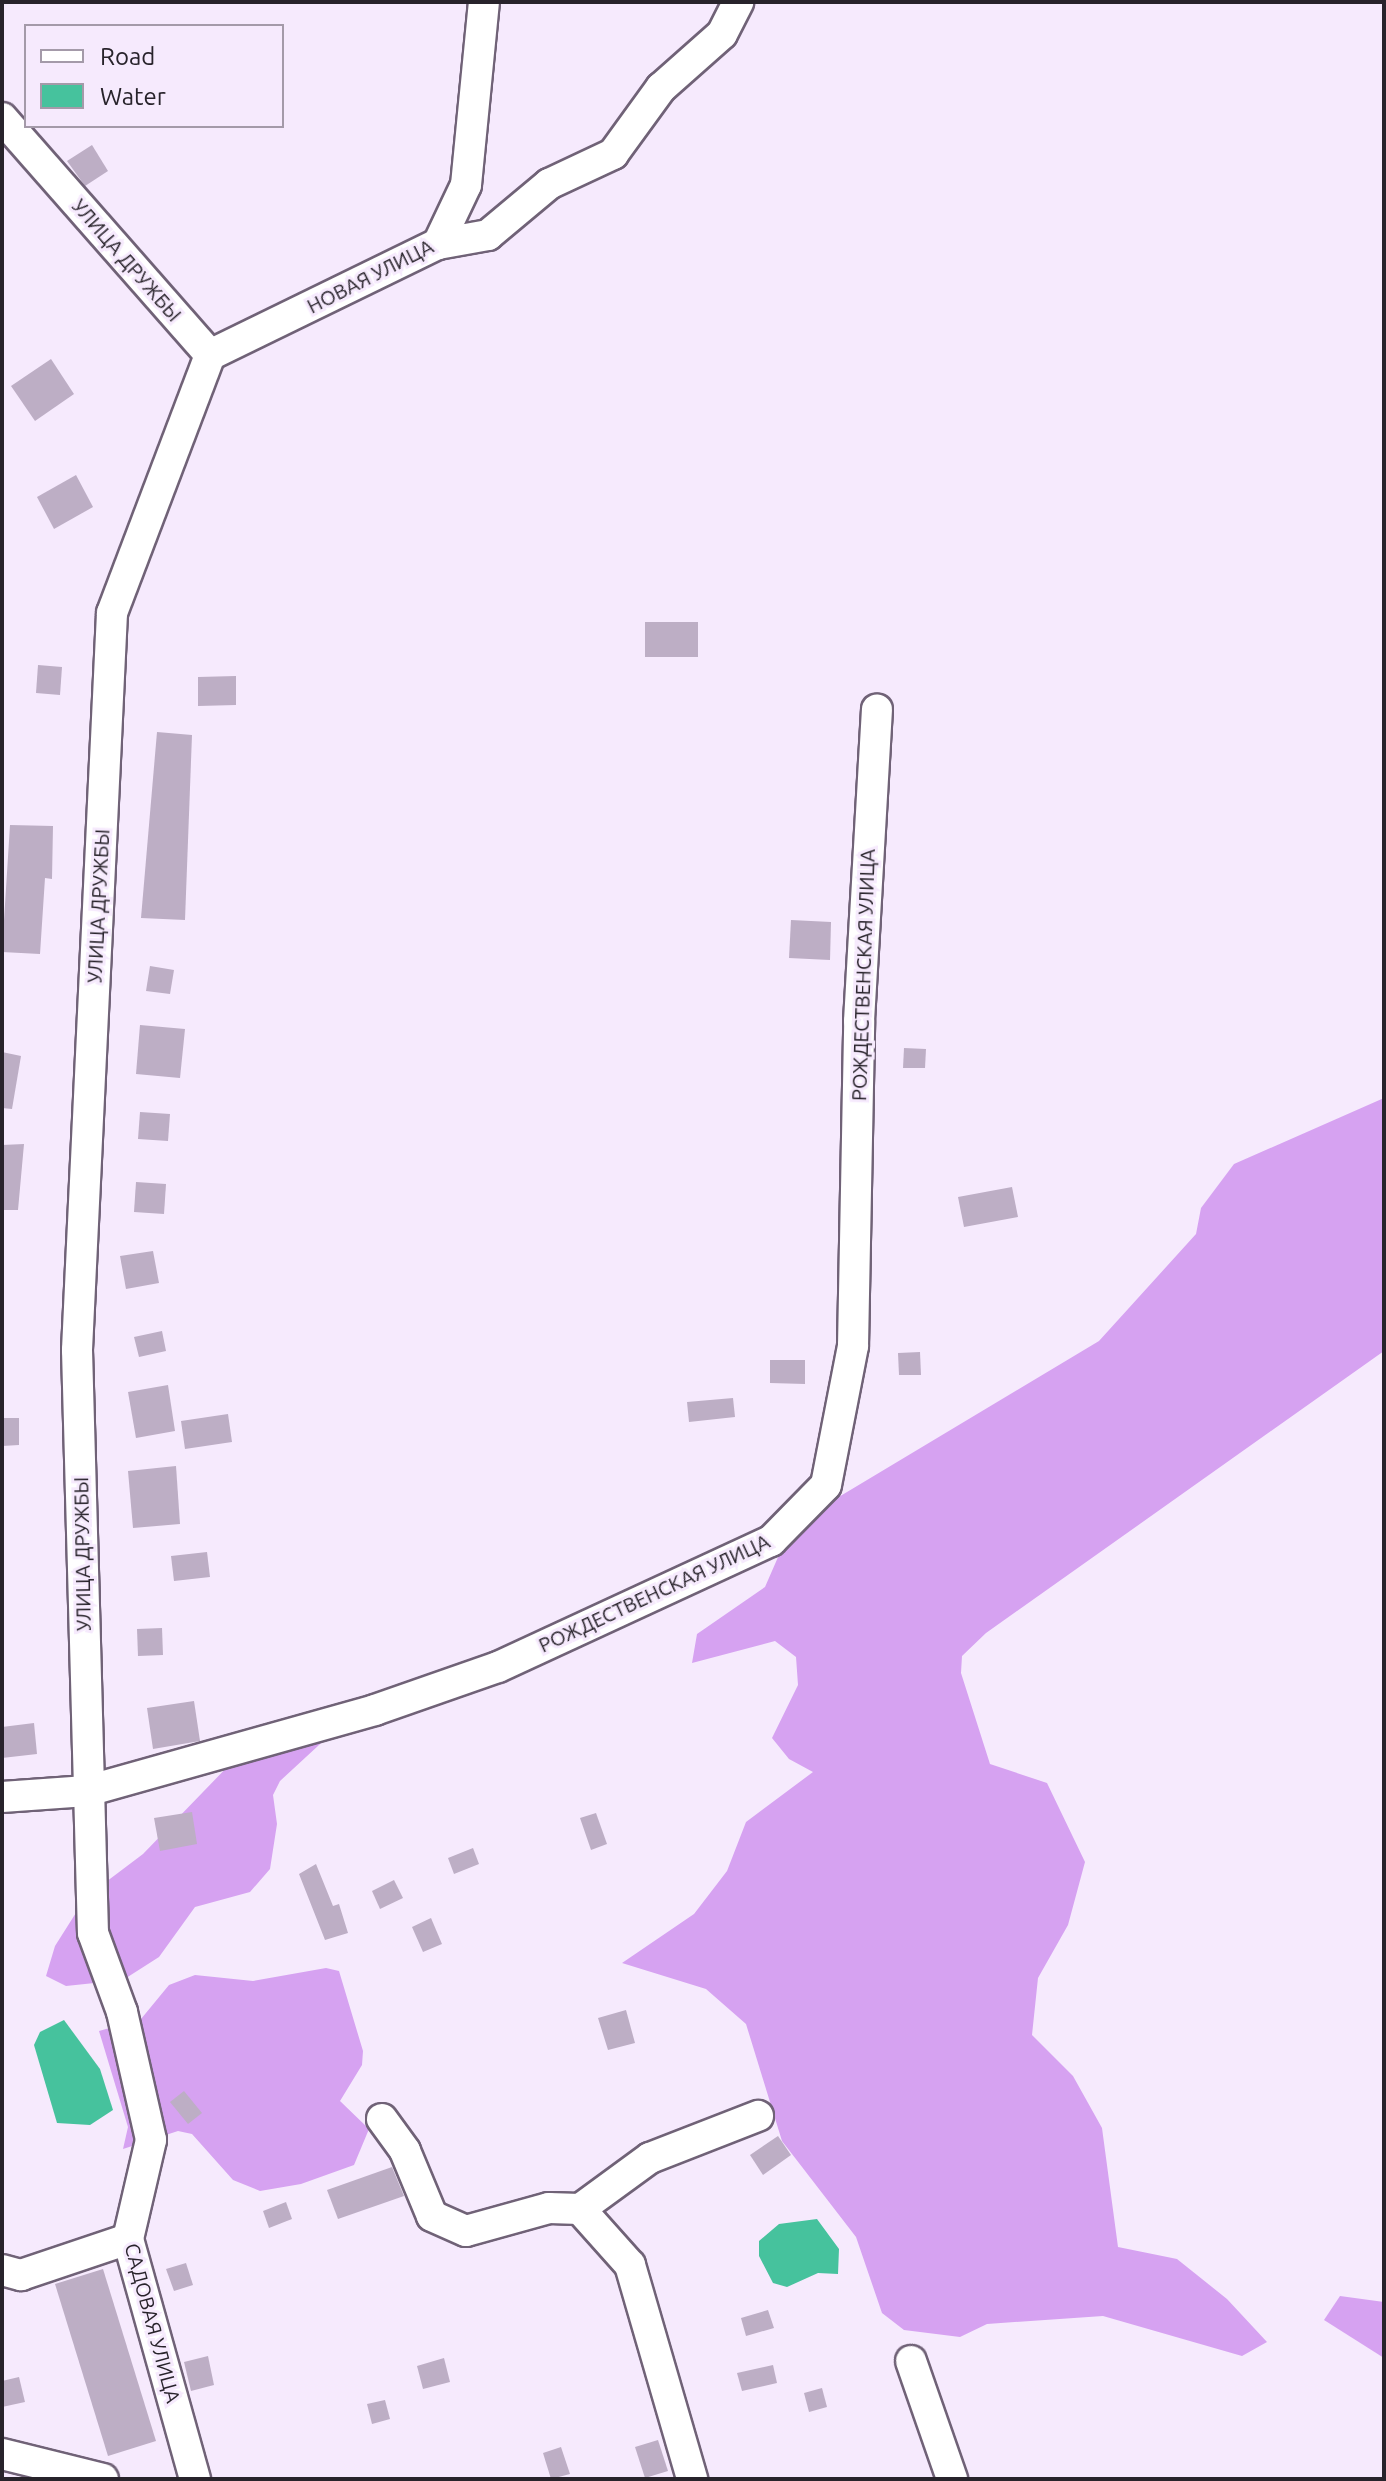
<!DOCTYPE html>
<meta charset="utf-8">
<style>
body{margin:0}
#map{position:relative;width:1386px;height:2481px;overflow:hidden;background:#f6eafd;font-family:Ubuntu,sans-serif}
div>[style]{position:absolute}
.forest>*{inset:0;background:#d6a2f1}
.water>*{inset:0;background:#46c29d}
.building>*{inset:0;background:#bdaec5}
.roads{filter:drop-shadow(2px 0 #706277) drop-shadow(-2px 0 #706277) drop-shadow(0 2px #706277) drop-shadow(0 -2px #706277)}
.minor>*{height:30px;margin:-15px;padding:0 15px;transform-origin:15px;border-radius:15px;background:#fff}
span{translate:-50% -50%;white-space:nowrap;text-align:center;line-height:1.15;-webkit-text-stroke:6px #f6eafd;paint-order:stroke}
.street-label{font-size:20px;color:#28232b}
.frame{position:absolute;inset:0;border:4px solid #28232b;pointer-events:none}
.legend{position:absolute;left:24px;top:24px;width:260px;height:104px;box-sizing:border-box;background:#f6eafd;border:2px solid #a49aa9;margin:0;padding:10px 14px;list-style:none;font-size:24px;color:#28232b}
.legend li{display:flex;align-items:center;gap:16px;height:40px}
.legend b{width:40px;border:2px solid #a49aa9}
</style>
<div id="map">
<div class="forest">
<i style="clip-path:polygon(1384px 1098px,1384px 1351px,986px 1633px,962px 1656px,961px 1673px,990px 1764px,1047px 1783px,1085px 1862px,1068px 1925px,1038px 1978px,1032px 2035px,1073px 2076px,1102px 2128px,1118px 2247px,1177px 2259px,1227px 2299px,1267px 2342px,1242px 2356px,1103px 2316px,987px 2324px,960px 2337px,904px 2330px,882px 2313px,856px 2237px,782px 2141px,746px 2024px,706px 1989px,622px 1963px,694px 1914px,727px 1871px,746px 1822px,813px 1772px,789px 1759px,772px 1738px,798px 1685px,796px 1657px,775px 1641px,692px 1663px,697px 1634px,765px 1587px,792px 1525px,1099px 1341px,1196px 1234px,1201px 1208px,1234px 1164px)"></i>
<i style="clip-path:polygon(345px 1721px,280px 1781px,273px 1795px,277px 1824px,270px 1869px,250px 1892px,195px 1907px,159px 1957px,123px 1980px,66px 1986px,46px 1976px,55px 1946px,86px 1897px,143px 1854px,263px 1730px)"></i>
<i style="clip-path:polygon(326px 1968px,339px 1971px,363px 2051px,362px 2065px,340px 2101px,369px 2129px,354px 2165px,301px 2184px,260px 2191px,233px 2180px,192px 2134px,178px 2131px,123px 2149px,128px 2127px,99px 2031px,141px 2019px,169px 1985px,195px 1975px,253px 1981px)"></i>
<i style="clip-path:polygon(1340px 2296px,1384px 2302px,1384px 2358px,1324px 2320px)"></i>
</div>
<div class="water">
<i style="clip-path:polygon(64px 2020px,100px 2069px,113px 2110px,90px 2125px,57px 2123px,34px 2045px,40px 2032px)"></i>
<i style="clip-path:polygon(817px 2219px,839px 2249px,838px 2274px,818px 2273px,787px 2287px,773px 2283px,759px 2256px,759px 2241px,779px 2224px)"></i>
</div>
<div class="building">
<i style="clip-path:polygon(92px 145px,108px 171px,85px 186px,67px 161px)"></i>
<i style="clip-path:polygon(51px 359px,74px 394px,35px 421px,11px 386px)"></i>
<i style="clip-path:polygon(76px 475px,93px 507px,54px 529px,37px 497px)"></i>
<i style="clip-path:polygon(645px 622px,698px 622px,698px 657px,645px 657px)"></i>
<i style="clip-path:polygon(38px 665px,62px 667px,60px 695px,36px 693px)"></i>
<i style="clip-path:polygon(236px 676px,236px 705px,198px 706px,198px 677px)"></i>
<i style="clip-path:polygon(157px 732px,192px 735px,185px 920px,141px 918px)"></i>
<i style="clip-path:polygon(10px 825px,53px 826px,52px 879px,45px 878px,40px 954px,2px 952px)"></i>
<i style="clip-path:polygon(791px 920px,831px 922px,830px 960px,789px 958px)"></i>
<i style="clip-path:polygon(150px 966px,174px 970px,170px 994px,146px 991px)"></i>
<i style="clip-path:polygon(140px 1025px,185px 1029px,180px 1078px,136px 1074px)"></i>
<i style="clip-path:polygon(904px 1048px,926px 1049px,925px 1068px,903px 1068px)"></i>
<i style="clip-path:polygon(2px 1052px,21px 1056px,12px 1109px,2px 1108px)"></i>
<i style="clip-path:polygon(140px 1112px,170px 1114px,168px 1141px,138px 1139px)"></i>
<i style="clip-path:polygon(24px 1144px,18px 1210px,2px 1210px,2px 1145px)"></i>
<i style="clip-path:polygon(136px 1182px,166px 1184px,164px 1214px,134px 1212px)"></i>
<i style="clip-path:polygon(1012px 1187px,1018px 1217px,964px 1227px,958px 1197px)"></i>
<i style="clip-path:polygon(153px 1251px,159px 1283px,126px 1289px,120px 1256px)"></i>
<i style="clip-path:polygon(162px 1331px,166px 1351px,139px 1357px,134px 1337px)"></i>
<i style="clip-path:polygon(920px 1352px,921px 1375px,899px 1375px,898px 1353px)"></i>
<i style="clip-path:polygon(770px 1360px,805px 1360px,805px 1384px,770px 1383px)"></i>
<i style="clip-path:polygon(168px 1385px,175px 1431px,136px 1438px,128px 1392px)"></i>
<i style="clip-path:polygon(733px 1398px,735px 1417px,689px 1422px,687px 1402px)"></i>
<i style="clip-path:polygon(228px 1414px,232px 1442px,185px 1449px,181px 1421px)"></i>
<i style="clip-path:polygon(2px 1418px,19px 1418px,19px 1445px,2px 1446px)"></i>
<i style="clip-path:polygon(176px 1466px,180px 1524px,133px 1528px,128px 1471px)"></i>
<i style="clip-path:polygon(207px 1552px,210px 1577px,174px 1581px,171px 1556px)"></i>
<i style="clip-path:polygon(162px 1628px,163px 1655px,138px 1656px,137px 1629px)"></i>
<i style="clip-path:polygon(194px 1701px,200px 1741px,153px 1749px,147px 1708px)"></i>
<i style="clip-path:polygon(34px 1723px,37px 1754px,2px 1758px,2px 1727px)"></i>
<i style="clip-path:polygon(192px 1812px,197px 1844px,160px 1851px,154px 1818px)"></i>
<i style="clip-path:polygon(596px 1813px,607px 1844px,591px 1850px,580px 1818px)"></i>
<i style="clip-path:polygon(473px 1848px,479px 1864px,454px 1874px,448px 1858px)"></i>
<i style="clip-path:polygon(316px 1864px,333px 1906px,339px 1904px,348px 1933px,325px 1940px,299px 1874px)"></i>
<i style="clip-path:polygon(394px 1880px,403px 1898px,380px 1909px,372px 1891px)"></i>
<i style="clip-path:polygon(431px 1918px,442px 1944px,423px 1952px,412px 1927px)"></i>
<i style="clip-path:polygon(626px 2010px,635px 2043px,608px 2050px,598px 2018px)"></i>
<i style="clip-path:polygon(184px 2091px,202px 2113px,188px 2124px,170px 2102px)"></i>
<i style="clip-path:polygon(778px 2136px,791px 2155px,763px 2175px,750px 2155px)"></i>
<i style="clip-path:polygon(392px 2167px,404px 2196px,338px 2219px,327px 2190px)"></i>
<i style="clip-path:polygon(286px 2202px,292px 2219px,269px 2228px,263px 2211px)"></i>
<i style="clip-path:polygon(186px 2263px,193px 2285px,174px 2291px,166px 2269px)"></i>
<i style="clip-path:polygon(103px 2269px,156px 2441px,108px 2456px,55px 2284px)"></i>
<i style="clip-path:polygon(768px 2310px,774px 2328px,746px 2336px,741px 2318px)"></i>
<i style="clip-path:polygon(208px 2356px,214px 2385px,191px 2391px,184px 2362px)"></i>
<i style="clip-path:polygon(444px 2358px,450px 2382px,423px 2389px,417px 2366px)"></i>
<i style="clip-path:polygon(773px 2365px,777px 2383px,742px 2391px,737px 2373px)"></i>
<i style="clip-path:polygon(19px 2377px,25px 2402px,2px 2407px,2px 2381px)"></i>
<i style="clip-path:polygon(822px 2388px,827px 2407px,809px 2412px,804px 2393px)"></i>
<i style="clip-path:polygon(385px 2400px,390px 2419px,372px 2424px,367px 2404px)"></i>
<i style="clip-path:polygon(658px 2440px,668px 2471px,645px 2478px,635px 2447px)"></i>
<i style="clip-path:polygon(561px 2447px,570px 2474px,551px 2479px,543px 2453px)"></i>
</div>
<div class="roads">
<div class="minor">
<i style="left:2px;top:118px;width:315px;rotate:48.7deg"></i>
<i style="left:210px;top:355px;width:276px;rotate:110.8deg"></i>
<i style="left:112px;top:613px;width:738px;rotate:92.72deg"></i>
<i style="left:77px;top:1350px;width:583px;rotate:88.43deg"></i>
<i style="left:93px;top:1933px;width:84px;rotate:69.8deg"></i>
<i style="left:122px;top:2012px;width:131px;rotate:77.2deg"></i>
<i style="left:151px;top:2140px;width:102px;rotate:103.1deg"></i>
<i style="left:128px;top:2239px;width:249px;rotate:74.4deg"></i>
<i style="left:438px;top:244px;width:51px;rotate:-10.2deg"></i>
<i style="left:488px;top:235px;width:80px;rotate:-39.9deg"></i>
<i style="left:549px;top:184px;width:71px;rotate:-25.1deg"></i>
<i style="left:613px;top:154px;width:82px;rotate:-54deg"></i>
<i style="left:661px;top:88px;width:81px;rotate:-41.5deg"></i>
<i style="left:722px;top:34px;width:36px;rotate:-63deg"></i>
<i style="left:210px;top:355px;width:254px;rotate:-26deg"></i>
<i style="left:438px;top:244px;width:65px;rotate:-64.6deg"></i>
<i style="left:466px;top:185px;width:184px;rotate:-84.4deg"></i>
<i style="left:2px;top:1797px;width:85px;rotate:-4deg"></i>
<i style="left:87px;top:1791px;width:299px;rotate:-15.7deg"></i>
<i style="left:375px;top:1710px;width:130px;rotate:-19.3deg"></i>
<i style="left:498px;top:1667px;width:301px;rotate:-24.8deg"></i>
<i style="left:771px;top:1541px;width:78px;rotate:-45.5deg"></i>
<i style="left:826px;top:1485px;width:142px;rotate:-79deg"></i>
<i style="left:853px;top:1346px;width:325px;rotate:-88.9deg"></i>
<i style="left:859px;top:1021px;width:312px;rotate:-86.7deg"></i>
<i style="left:382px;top:2119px;width:39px;rotate:54deg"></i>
<i style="left:405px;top:2151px;width:70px;rotate:67.4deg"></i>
<i style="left:432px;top:2216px;width:37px;rotate:24deg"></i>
<i style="left:466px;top:2231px;width:86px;rotate:-15.5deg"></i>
<i style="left:549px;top:2208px;width:31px;rotate:2deg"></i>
<i style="left:580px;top:2209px;width:75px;rotate:48.2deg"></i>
<i style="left:630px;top:2265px;width:223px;rotate:73.8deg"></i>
<i style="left:580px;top:2209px;width:87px;rotate:-36.1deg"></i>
<i style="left:650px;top:2158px;width:116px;rotate:-21.3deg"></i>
<i style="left:2px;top:2270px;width:20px;rotate:15deg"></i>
<i style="left:21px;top:2275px;width:113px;rotate:-18.6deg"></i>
<i style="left:911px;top:2361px;width:125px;rotate:70.8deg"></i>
<i style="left:2px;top:2454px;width:104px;rotate:13.9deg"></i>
</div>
</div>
<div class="street-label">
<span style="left:127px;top:260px;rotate:49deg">УЛИЦА ДРУЖБЫ</span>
<span style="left:370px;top:276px;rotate:-27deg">НОВАЯ УЛИЦА</span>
<span style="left:98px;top:906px;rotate:-87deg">УЛИЦА ДРУЖБЫ</span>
<span style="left:863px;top:975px;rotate:-88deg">РОЖДЕСТВЕНСКАЯ УЛИЦА</span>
<span style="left:82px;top:1554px;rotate:-91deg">УЛИЦА ДРУЖБЫ</span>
<span style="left:654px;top:1593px;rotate:-25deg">РОЖДЕСТВЕНСКАЯ УЛИЦА</span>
<span style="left:153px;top:2323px;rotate:75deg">САДОВАЯ УЛИЦА</span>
</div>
<div class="frame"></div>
<ul class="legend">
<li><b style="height:10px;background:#fff"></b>Road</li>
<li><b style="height:22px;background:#46c29d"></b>Water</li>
</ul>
</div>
